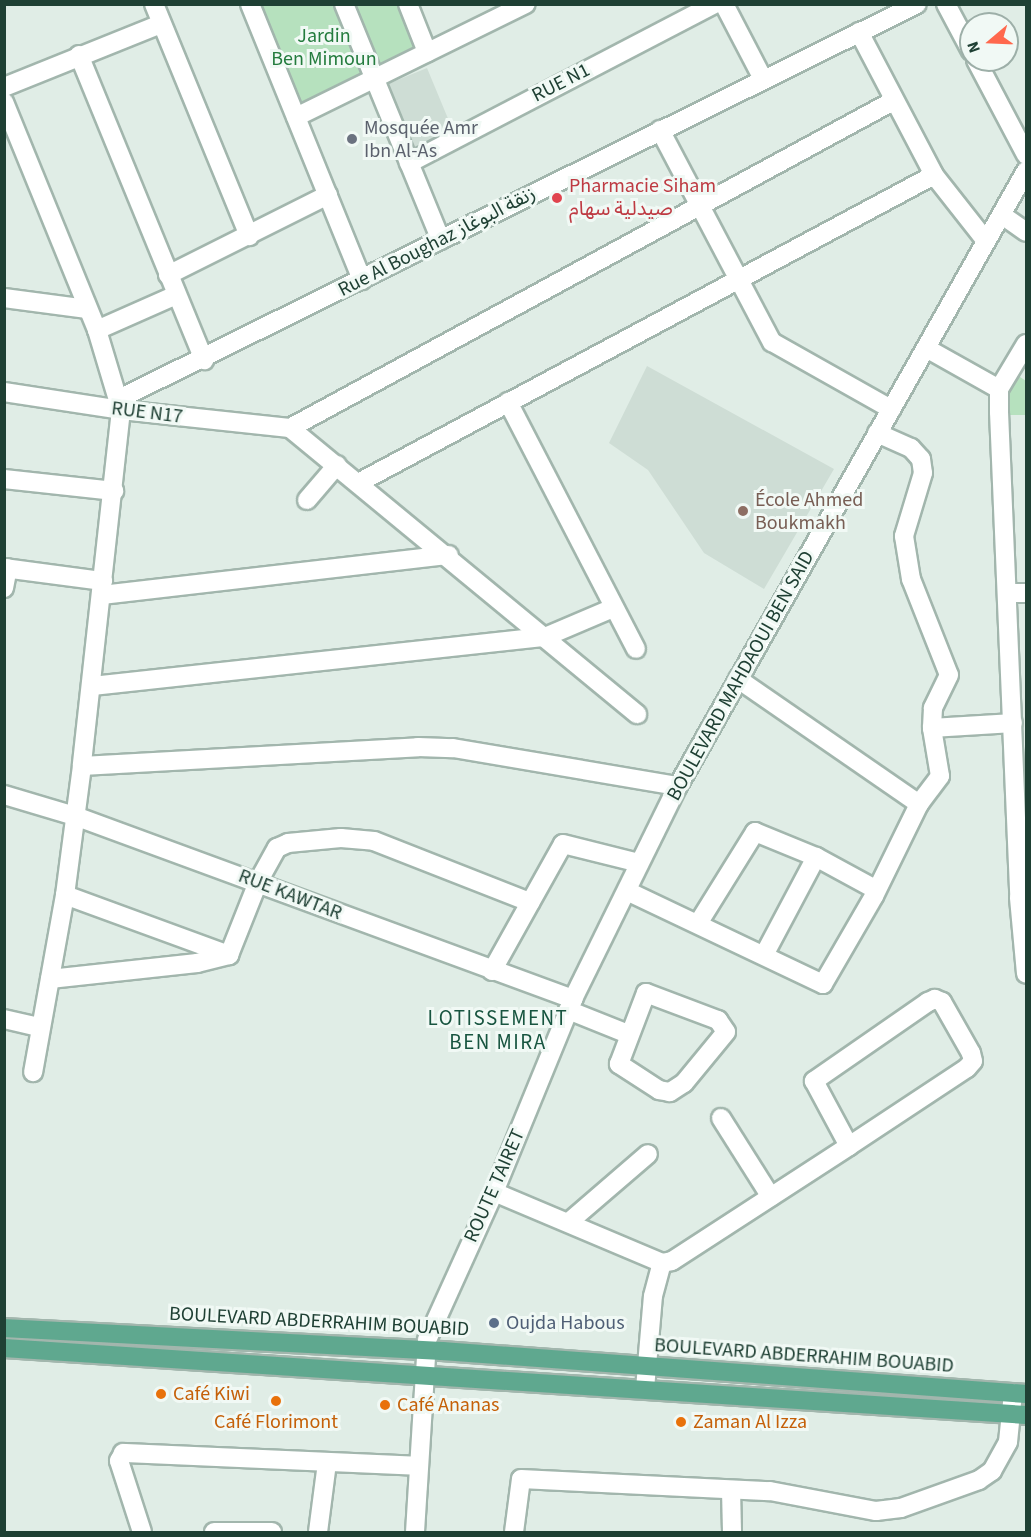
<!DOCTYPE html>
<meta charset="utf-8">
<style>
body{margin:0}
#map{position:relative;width:1031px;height:1537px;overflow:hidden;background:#e0ede6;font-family:"Source Sans 3","Noto Sans Arabic",sans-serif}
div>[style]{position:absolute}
.built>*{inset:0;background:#ceddd5}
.green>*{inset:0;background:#b6e1be}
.roads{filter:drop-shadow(2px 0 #a2b6ad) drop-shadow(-2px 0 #a2b6ad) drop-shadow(0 2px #a2b6ad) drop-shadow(0 -2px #a2b6ad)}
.minor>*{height:18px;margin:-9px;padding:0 9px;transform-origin:9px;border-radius:9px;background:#fff}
.major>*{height:18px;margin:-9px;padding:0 9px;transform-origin:9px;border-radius:9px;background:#5fa88f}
.dots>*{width:16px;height:16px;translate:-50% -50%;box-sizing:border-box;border:3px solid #f1f9f5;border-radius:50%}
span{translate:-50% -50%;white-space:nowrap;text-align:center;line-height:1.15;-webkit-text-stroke:6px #f1f9f5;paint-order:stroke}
.park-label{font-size:20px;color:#247c3e}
.street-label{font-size:20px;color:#1f4034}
.worship-label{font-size:20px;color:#5b616d}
.left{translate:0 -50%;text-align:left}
.health-label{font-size:20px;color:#be3a42}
.education-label{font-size:20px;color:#785e54}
.service-label{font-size:20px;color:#4e5e75}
.food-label{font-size:20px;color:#c56008}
.neighbourhood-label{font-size:21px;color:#185540;letter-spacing:1.5px}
.frame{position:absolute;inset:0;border:6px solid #1f4034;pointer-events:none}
.north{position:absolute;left:959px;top:12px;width:60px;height:60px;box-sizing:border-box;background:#f1f9f5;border:2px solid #9dafa8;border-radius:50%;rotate:251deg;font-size:16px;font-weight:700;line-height:24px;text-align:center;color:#1f4034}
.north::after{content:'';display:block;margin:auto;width:21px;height:27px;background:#ff684d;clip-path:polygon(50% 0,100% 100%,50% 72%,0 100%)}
</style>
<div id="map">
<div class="built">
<i style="clip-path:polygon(427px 68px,454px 133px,410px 151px,383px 86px)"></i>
<i style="clip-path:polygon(647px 366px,834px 469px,764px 589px,704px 553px,648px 470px,609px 443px)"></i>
</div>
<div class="green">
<i style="clip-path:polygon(258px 5px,417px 5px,431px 41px,301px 112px)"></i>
<i style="clip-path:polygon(1014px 373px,1026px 381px,1026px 415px,1005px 415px,1002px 393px)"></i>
</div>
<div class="roads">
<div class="minor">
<i style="left:154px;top:4px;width:251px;rotate:67.7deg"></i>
<i style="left:250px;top:4px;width:298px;rotate:67.9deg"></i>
<i style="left:344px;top:4px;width:255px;rotate:67.7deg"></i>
<i style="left:408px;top:4px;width:52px;rotate:68.4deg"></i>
<i style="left:724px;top:4px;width:85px;rotate:62.5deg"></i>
<i style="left:946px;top:4px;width:53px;rotate:62deg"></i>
<i style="left:859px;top:32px;width:161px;rotate:62.3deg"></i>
<i style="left:934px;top:175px;width:84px;rotate:51.8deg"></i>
<i style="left:79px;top:55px;width:330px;rotate:67.7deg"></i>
<i style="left:976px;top:60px;width:107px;rotate:62.2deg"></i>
<i style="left:4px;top:87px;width:169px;rotate:-21.9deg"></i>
<i style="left:4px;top:102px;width:246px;rotate:67.8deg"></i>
<i style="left:97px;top:330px;width:84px;rotate:73.3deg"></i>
<i style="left:121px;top:410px;width:358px;rotate:96.3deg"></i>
<i style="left:82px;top:766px;width:130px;rotate:97.5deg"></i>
<i style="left:65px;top:895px;width:180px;rotate:100.2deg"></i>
<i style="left:296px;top:117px;width:256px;rotate:-26.2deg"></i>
<i style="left:660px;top:130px;width:240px;rotate:62.2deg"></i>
<i style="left:772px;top:342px;width:137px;rotate:29.4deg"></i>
<i style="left:409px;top:163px;width:344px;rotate:-27.5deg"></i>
<i style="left:1002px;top:215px;width:29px;rotate:35deg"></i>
<i style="left:168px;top:275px;width:179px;rotate:-26.6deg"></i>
<i style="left:4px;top:298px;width:84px;rotate:7.5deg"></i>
<i style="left:97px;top:330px;width:86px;rotate:-23.9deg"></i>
<i style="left:1026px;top:344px;width:52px;rotate:121deg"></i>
<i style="left:999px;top:389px;width:23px;rotate:90deg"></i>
<i style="left:999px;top:412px;width:486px;rotate:87.6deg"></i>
<i style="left:1019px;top:898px;width:76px;rotate:84.7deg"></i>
<i style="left:926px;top:348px;width:84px;rotate:29.3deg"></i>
<i style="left:4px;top:392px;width:118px;rotate:8.7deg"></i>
<i style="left:121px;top:410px;width:170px;rotate:6.1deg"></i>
<i style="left:119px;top:399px;width:890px;rotate:-26.33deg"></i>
<i style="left:508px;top:402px;width:278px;rotate:62.6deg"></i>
<i style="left:290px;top:428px;width:686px;rotate:-28.47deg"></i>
<i style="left:290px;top:428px;width:450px;rotate:39.5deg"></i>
<i style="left:877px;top:433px;width:37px;rotate:24deg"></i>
<i style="left:911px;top:448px;width:15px;rotate:48deg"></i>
<i style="left:921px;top:459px;width:14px;rotate:82deg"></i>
<i style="left:923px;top:473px;width:66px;rotate:106.8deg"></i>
<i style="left:904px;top:536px;width:44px;rotate:80.8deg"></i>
<i style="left:911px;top:579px;width:103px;rotate:68.4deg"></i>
<i style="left:949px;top:675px;width:37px;rotate:116deg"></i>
<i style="left:933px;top:708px;width:20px;rotate:93deg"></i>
<i style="left:932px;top:728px;width:81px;rotate:-3.5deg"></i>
<i style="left:4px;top:479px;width:111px;rotate:6.2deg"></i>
<i style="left:360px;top:482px;width:651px;rotate:-28.14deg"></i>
<i style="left:307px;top:500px;width:46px;rotate:-49.4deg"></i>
<i style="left:4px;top:568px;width:100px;rotate:7.5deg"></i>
<i style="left:4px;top:588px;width:20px;rotate:-79deg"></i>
<i style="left:1008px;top:593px;width:18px"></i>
<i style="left:102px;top:595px;width:349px;rotate:-6.6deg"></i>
<i style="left:738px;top:679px;width:220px;rotate:34.6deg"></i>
<i style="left:92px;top:686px;width:456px;rotate:-6.2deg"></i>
<i style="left:545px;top:637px;width:74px;rotate:-23.1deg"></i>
<i style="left:82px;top:766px;width:337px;rotate:-3.2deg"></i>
<i style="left:418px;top:747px;width:35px;rotate:2deg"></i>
<i style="left:453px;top:748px;width:228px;rotate:9.6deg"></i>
<i style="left:4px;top:795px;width:74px;rotate:16.5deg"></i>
<i style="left:75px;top:816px;width:531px;rotate:20.18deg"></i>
<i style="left:627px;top:891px;width:217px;rotate:25.4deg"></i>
<i style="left:823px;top:984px;width:102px;rotate:-59.9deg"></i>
<i style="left:874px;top:896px;width:102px;rotate:-63.9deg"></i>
<i style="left:919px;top:804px;width:35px;rotate:-53deg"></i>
<i style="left:940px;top:776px;width:49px;rotate:-99.5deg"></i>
<i style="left:65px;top:895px;width:175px;rotate:20.1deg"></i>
<i style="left:699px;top:922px;width:106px;rotate:-58.1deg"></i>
<i style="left:755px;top:832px;width:66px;rotate:22.3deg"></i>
<i style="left:816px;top:857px;width:67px;rotate:28.5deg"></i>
<i style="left:764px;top:955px;width:111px;rotate:-62deg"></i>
<i style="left:492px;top:971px;width:145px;rotate:-60.8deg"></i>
<i style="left:563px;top:844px;width:78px;rotate:14deg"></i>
<i style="left:50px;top:979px;width:148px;rotate:-6.2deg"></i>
<i style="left:197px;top:963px;width:33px;rotate:-14deg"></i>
<i style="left:229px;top:955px;width:79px;rotate:-68.3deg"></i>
<i style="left:258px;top:882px;width:39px;rotate:-61deg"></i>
<i style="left:277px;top:848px;width:12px;rotate:-24deg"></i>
<i style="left:288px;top:843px;width:53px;rotate:-5.4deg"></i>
<i style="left:341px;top:838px;width:33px;rotate:5deg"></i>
<i style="left:374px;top:841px;width:168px;rotate:21.4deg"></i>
<i style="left:646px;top:993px;width:77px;rotate:20.6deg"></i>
<i style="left:718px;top:1020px;width:14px;rotate:56deg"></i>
<i style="left:726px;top:1032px;width:66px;rotate:129.5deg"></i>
<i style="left:684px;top:1083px;width:17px;rotate:147deg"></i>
<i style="left:670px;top:1092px;width:11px;rotate:-170deg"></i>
<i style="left:659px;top:1090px;width:48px;rotate:-147deg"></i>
<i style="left:619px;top:1064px;width:76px;rotate:-69.2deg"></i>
<i style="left:568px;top:1010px;width:65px;rotate:21.8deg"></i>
<i style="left:4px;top:1019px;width:36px;rotate:13deg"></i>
<i style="left:721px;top:1118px;width:93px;rotate:57.7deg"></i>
<i style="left:494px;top:1192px;width:182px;rotate:22.9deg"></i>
<i style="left:662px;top:1263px;width:10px;rotate:-11deg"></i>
<i style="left:672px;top:1261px;width:211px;rotate:-33deg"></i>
<i style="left:849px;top:1146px;width:141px;rotate:-33.5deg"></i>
<i style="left:967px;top:1068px;width:9px;rotate:-49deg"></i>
<i style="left:973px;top:1061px;width:8px;rotate:-104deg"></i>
<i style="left:971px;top:1053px;width:59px;rotate:-119.6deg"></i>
<i style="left:942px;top:1002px;width:8px;rotate:-157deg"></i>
<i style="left:935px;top:999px;width:8px;rotate:157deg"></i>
<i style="left:928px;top:1002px;width:139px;rotate:145.3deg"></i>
<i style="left:814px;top:1081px;width:74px;rotate:61.7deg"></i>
<i style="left:569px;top:1222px;width:104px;rotate:-40.7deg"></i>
<i style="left:645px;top:1389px;width:93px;rotate:-85.1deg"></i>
<i style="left:653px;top:1296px;width:34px;rotate:-75deg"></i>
<i style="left:731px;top:1490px;width:42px;rotate:88.6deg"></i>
<i style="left:142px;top:1532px;width:75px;rotate:-107.9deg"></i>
<i style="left:119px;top:1461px;width:9px;rotate:-63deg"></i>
<i style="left:123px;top:1453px;width:296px;rotate:2.5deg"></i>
<i style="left:214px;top:1532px;width:58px"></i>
<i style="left:318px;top:1532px;width:70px;rotate:-82.6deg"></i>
<i style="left:415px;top:1532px;width:192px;rotate:-86.4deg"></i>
<i style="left:427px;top:1340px;width:162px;rotate:-65.6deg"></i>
<i style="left:494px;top:1192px;width:209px;rotate:-67.7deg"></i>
<i style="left:573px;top:999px;width:237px;rotate:-63.8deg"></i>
<i style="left:678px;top:786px;width:707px;rotate:-60.5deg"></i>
<i style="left:514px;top:1532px;width:53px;rotate:-82.5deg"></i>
<i style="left:521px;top:1479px;width:249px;rotate:2.8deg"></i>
<i style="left:770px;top:1491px;width:108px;rotate:10.7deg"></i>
<i style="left:876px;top:1511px;width:25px;rotate:-7deg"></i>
<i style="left:901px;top:1508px;width:83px;rotate:-19.7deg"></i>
<i style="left:979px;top:1480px;width:16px;rotate:-35deg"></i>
<i style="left:992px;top:1471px;width:33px;rotate:-61deg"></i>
<i style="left:1008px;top:1442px;width:49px;rotate:-84.2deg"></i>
</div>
<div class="major">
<i style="left:4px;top:1328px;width:439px;rotate:3deg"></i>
<i style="left:442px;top:1351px;width:586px;rotate:4.21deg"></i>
<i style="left:4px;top:1348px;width:1024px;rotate:3.75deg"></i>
</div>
</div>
<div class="dots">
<i style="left:352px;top:139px;background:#6b7280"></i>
<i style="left:557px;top:198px;background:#e0444e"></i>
<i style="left:743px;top:511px;background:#8d6e63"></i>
<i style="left:494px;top:1323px;background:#5c6f8a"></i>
<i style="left:161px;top:1394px;background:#e8710a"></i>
<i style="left:276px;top:1401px;background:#e8710a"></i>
<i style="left:385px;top:1405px;background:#e8710a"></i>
<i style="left:681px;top:1422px;background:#e8710a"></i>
</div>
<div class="park-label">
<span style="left:324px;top:48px">Jardin<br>Ben Mimoun</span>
</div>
<div class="street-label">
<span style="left:561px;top:83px;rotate:-27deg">RUE N1</span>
<span style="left:437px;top:242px;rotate:-27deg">Rue Al Boughaz زنقة البوغاز</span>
<span style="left:147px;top:413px;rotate:7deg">RUE N17</span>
<span style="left:741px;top:676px;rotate:-61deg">BOULEVARD MAHDAOUI BEN SAID</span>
<span style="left:290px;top:895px;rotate:21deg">RUE KAWTAR</span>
<span style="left:495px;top:1186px;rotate:-66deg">ROUTE TAIRET</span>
<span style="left:319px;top:1322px;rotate:3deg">BOULEVARD ABDERRAHIM BOUABID</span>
<span style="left:804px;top:1356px;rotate:4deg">BOULEVARD ABDERRAHIM BOUABID</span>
</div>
<div class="worship-label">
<span class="left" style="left:364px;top:140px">Mosquée Amr<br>Ibn Al-As</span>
</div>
<div class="health-label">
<span class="left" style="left:569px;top:198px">Pharmacie Siham<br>صيدلية سهام</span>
</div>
<div class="education-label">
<span class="left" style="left:755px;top:512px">École Ahmed<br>Boukmakh</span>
</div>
<div class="service-label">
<span class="left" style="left:506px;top:1323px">Oujda Habous</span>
</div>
<div class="food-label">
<span class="left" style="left:173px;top:1394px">Café Kiwi</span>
<span class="left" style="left:397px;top:1405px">Café Ananas</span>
<span style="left:276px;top:1422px">Café Florimont</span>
<span class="left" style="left:693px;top:1422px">Zaman Al Izza</span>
</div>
<div class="neighbourhood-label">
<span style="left:498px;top:1030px">LOTISSEMENT<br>BEN MIRA</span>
</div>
<div class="frame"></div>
<div class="north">N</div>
</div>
